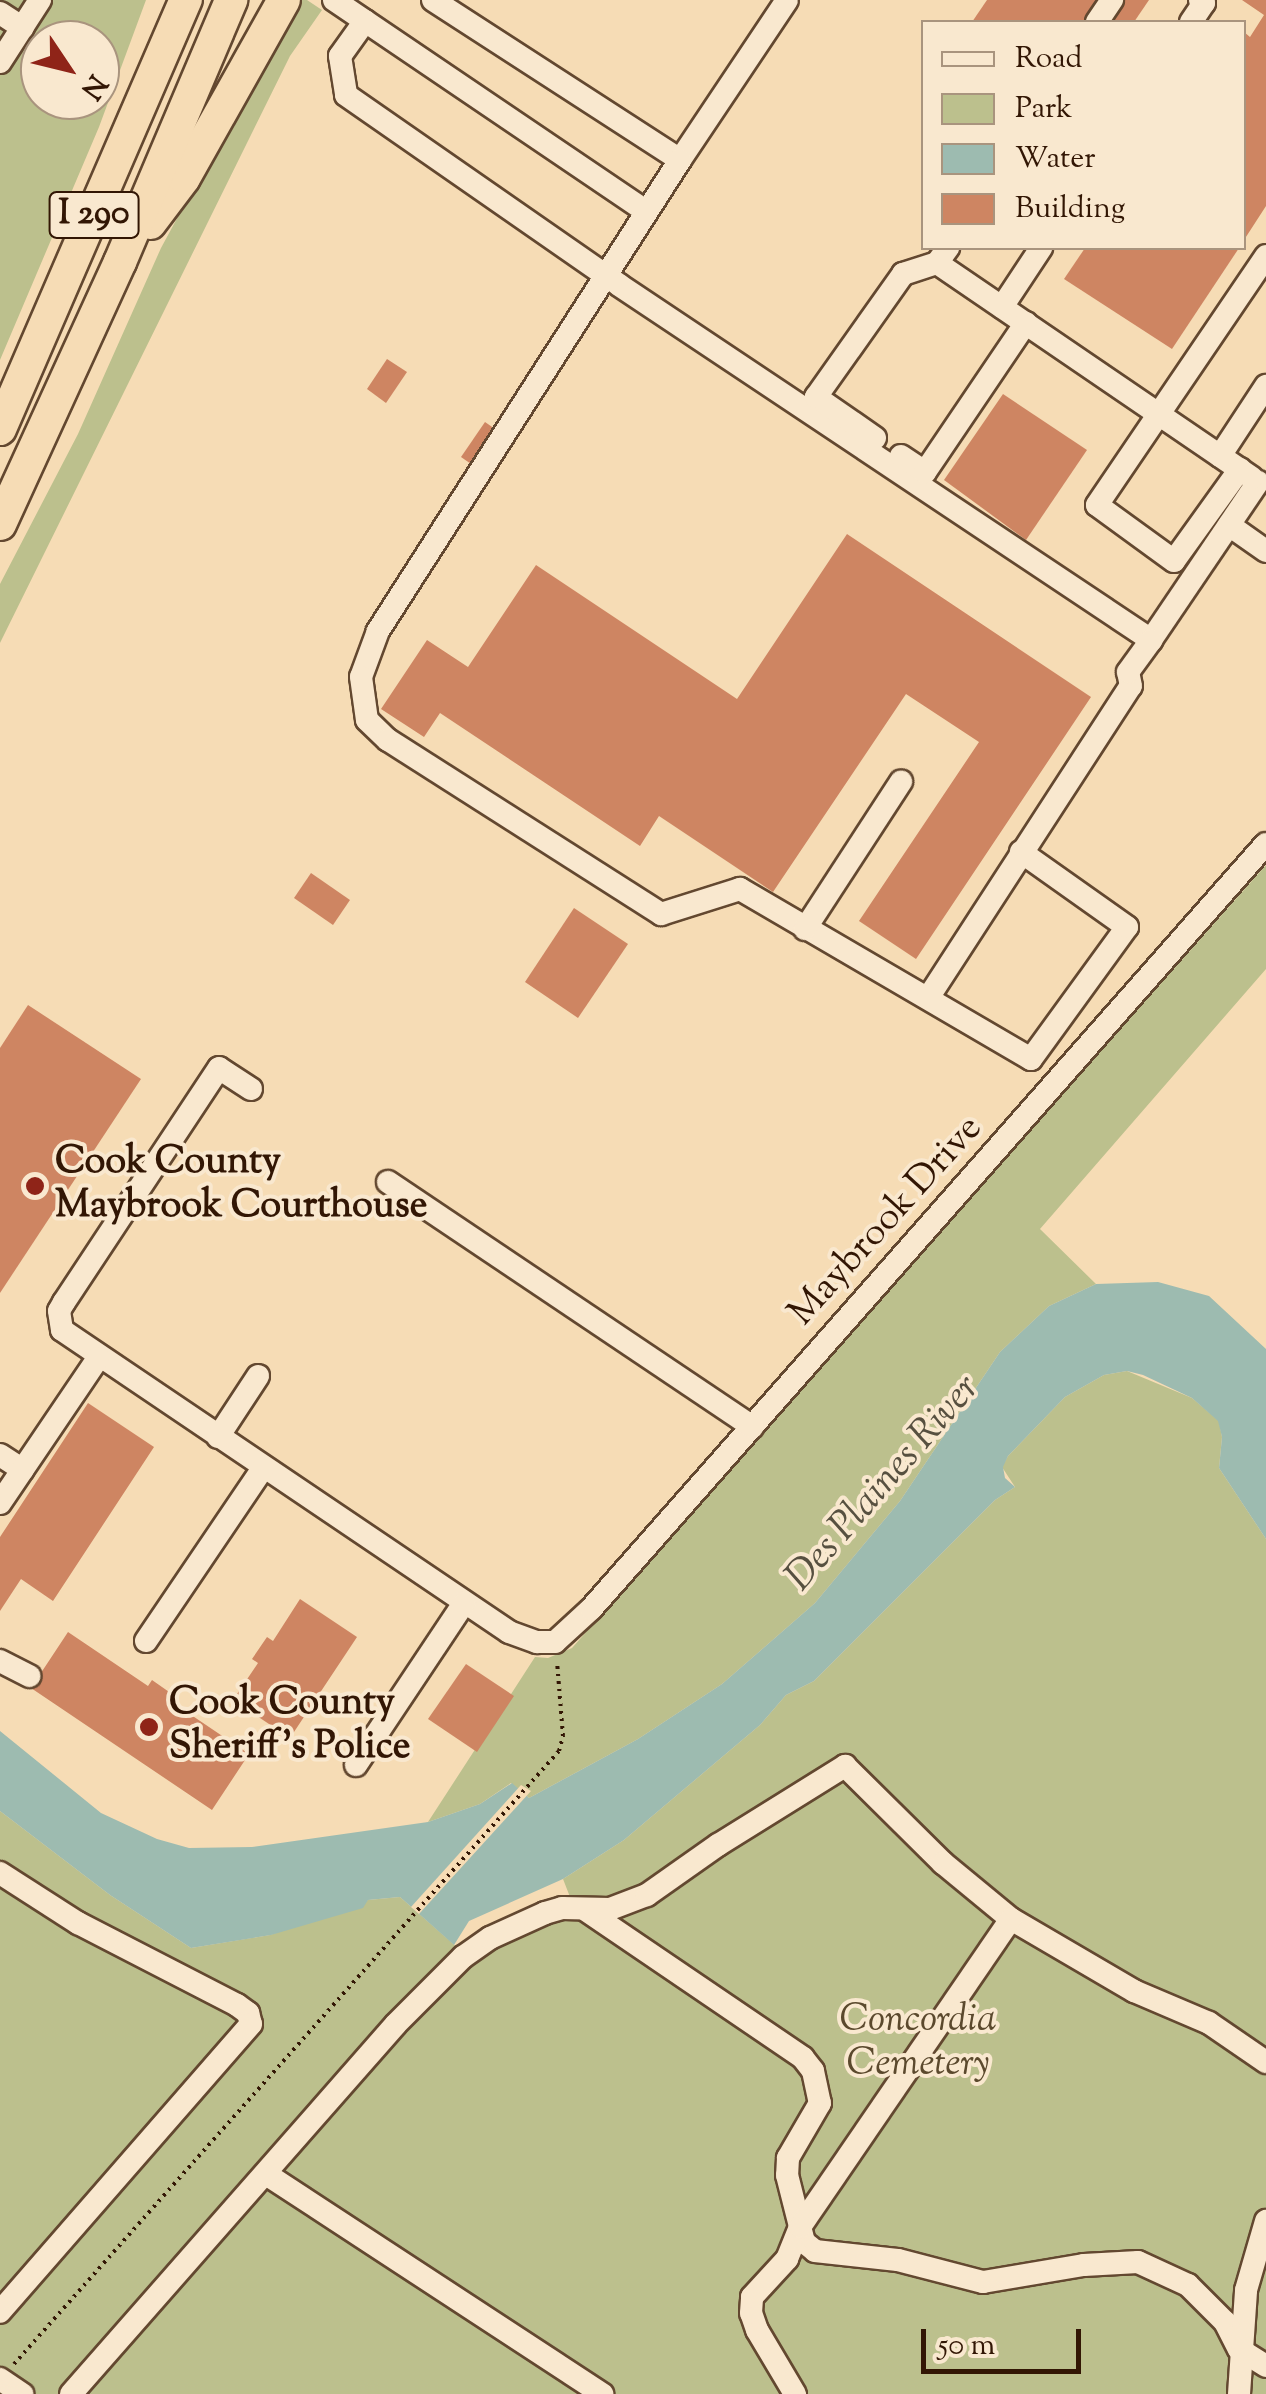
<!DOCTYPE html>
<style>
body{margin:0}
#map{position:relative;width:1266px;height:2394px;overflow:hidden;background:#f6dcb5;font-family:"Sorts Mill Goudy",serif}
div>[style]{position:absolute}
.green>*{inset:0;background:#bcc08d}
.water>*{inset:0;background:#9dbbb0}
.pier>*{inset:0;background:#f6dcb5}
.building>*{inset:0;background:#ce8562}
.path>*{height:4px;margin-top:-2px;transform-origin:0;background:repeating-linear-gradient(90deg,#321604 0 2.5px,transparent 0 7.5px)}
.roads{filter:drop-shadow(2px 0 #634830) drop-shadow(-2px 0 #634830) drop-shadow(0 2px #634830) drop-shadow(0 -2px #634830)}
.minor>*{height:22px;margin:-11px;padding:0 11px;transform-origin:11px;border-radius:11px;background:#f9e8cf}
.highway>*{height:32px;margin:-16px;padding:0 16px;transform-origin:16px;border-radius:16px;background:#f6dcb5}
.dots>*{width:28px;height:28px;translate:-50% -50%;box-sizing:border-box;border:5px solid #f9e8cf;border-radius:50%}
span{translate:-50% -50%;white-space:nowrap;text-align:center;line-height:1.15;-webkit-text-stroke:8px #f9e8cf;paint-order:stroke}
.shield-label span{padding:2px 8px;background:#f9e8cf;border:2px solid;border-radius:8px;-webkit-text-stroke-width:0}
.shield-label{font-size:35px;color:#321604;font-weight:700}
.poi-label{font-size:38px;color:#321604;font-weight:700}
.left{translate:0 -50%;text-align:left}
.street-label{font-size:38px;color:#321604}
.park-label{font-size:38px;color:#5b492d;font-style:italic}
.water-label{font-size:40px;color:#575040;font-style:italic}
.legend{position:absolute;left:921px;top:20px;width:325px;height:230px;box-sizing:border-box;background:#f9e8cf;border:2px solid #a9947e;margin:0;padding:12px 18px;list-style:none;font-size:30px;color:#321604}
.legend li{display:flex;align-items:center;gap:20px;height:50px}
.legend b{width:50px;border:2px solid #a9947e}
.north{position:absolute;left:20px;top:20px;width:100px;height:100px;box-sizing:border-box;background:#f9e8cf;border:2px solid #a9947e;border-radius:50%;rotate:125deg;font-size:28px;font-weight:700;line-height:40px;text-align:center;color:#321604}
.north::after{content:'';display:block;margin:auto;width:35px;height:45px;background:#8f2418;clip-path:polygon(50% 0,100% 100%,50% 72%,0 100%)}
.scale{position:absolute;left:921px;top:2329px;width:160px;height:45px;box-sizing:border-box;border:5px solid #321604;border-top:0;padding-left:12px;font-size:30px;line-height:35px;white-space:nowrap;color:#321604;-webkit-text-stroke:8px #f9e8cf;paint-order:stroke}
</style>
<div id="map">
<div class="green">
<i style="clip-path:polygon(evenodd,0 0,146px 0,99px 127px,0 360px,0 0,40px 40px,100px 40px,100px 100px,40px 100px,40px 40px)"></i>
<i style="clip-path:polygon(295px 0,307px 0,322px 10px,290px 56px,0 643px,0 584px,78px 434px,161px 248px)"></i>
<i style="clip-path:polygon(1266px 865px,1266px 969px,1040px 1229px,1096px 1284px,1049px 1306px,1000px 1352px,900px 1501px,815px 1603px,722px 1684px,638px 1739px,529px 1798px,511px 1783px,480px 1804px,428px 1822px,535px 1657px,548px 1658px,572px 1648px)"></i>
<i style="clip-path:polygon(1127px 1371px,1192px 1398px,1219px 1421px,1222px 1437px,1219px 1468px,1266px 1539px,1266px 2394px,0 2394px,0 1811px,110px 1895px,191px 1948px,270px 1935px,368px 1900px,400px 1897px,459px 1949px,471px 1936px,570px 1897px,563px 1879px,624px 1840px,760px 1725px,786px 1695px,814px 1681px,995px 1500px,1015px 1487px,1002px 1467px,1008px 1456px,1065px 1397px,1104px 1375px)"></i>
</div>
<div class="water">
<i style="clip-path:polygon(1158px 1282px,1209px 1296px,1266px 1349px,1266px 1539px,1219px 1468px,1222px 1437px,1218px 1421px,1192px 1398px,1143px 1375px,1127px 1371px,1104px 1375px,1065px 1397px,1008px 1456px,1003px 1467px,1005px 1478px,1015px 1487px,995px 1500px,814px 1681px,786px 1695px,760px 1725px,624px 1840px,563px 1879px,469px 1921px,454px 1945px,400px 1897px,368px 1900px,363px 1908px,271px 1935px,191px 1948px,110px 1895px,0 1811px,0 1731px,101px 1813px,157px 1839px,189px 1848px,252px 1847px,428px 1822px,480px 1804px,512px 1783px,529px 1798px,638px 1739px,722px 1684px,815px 1603px,900px 1501px,1000px 1352px,1049px 1306px,1096px 1284px)"></i>
</div>
<div class="pier">
<i style="clip-path:polygon(521px 1785px,531px 1791px,419px 1914px,411px 1907px)"></i>
</div>
<div class="building">
<i style="clip-path:polygon(987px 0,1149px 0,1134px 22px,972px 22px)"></i>
<i style="clip-path:polygon(1242px 0,1266px 0,1266px 206px,1244px 240px,1244px 32px,1250px 37px,1264px 15px)"></i>
<i style="clip-path:polygon(1085px 248px,1239px 248px,1172px 349px,1064px 279px)"></i>
<i style="clip-path:polygon(387px 359px,407px 372px,386px 403px,367px 389px)"></i>
<i style="clip-path:polygon(1003px 394px,1087px 450px,1026px 540px,944px 480px)"></i>
<i style="clip-path:polygon(485px 422px,498px 431px,474px 466px,461px 457px)"></i>
<i style="clip-path:polygon(847px 534px,1091px 697px,916px 959px,859px 921px,979px 742px,906px 694px,773px 892px,659px 816px,640px 846px,440px 713px,424px 737px,381px 709px,427px 640px,468px 667px,536px 565px,737px 699px)"></i>
<i style="clip-path:polygon(311px 873px,350px 900px,333px 925px,294px 898px)"></i>
<i style="clip-path:polygon(574px 908px,628px 944px,578px 1018px,525px 982px)"></i>
<i style="clip-path:polygon(28px 1005px,141px 1079px,0 1293px,0 1048px)"></i>
<i style="clip-path:polygon(88px 1403px,154px 1447px,53px 1601px,21px 1579px,0 1611px,0 1537px)"></i>
<i style="clip-path:polygon(300px 1599px,357px 1637px,290px 1738px,233px 1700px,258px 1663px,252px 1659px,267px 1637px,273px 1641px)"></i>
<i style="clip-path:polygon(68px 1632px,148px 1686px,152px 1680px,172px 1694px,169px 1700px,249px 1754px,212px 1810px,31px 1688px)"></i>
<i style="clip-path:polygon(466px 1664px,514px 1696px,477px 1752px,428px 1719px)"></i>
</div>
<div class="path">
<i style="left:14px;top:2364px;width:820px;rotate:-48.36deg"></i>
<i style="left:559px;top:1751px;width:16px;rotate:-75deg"></i>
<i style="left:563px;top:1736px;width:74px;rotate:-94.6deg"></i>
</div>
<div class="roads">
<div class="minor">
<i style="left:334px;top:0;width:377px;rotate:34.1deg"></i>
<i style="left:433px;top:0;width:294px;rotate:32.9deg"></i>
<i style="left:680px;top:160px;width:192px;rotate:-56.2deg"></i>
<i style="left:0;top:13px;width:27px;rotate:33deg"></i>
<i style="left:365px;top:21px;width:43px;rotate:125.5deg"></i>
<i style="left:340px;top:56px;width:39px;rotate:81deg"></i>
<i style="left:346px;top:95px;width:333px;rotate:34.8deg"></i>
<i style="left:619px;top:285px;width:640px;rotate:33.71deg"></i>
<i style="left:1151px;top:640px;width:191px;rotate:-55.9deg"></i>
<i style="left:1097px;top:22px;width:27px;rotate:-56deg"></i>
<i style="left:1191px;top:22px;width:23px;rotate:-56deg"></i>
<i style="left:1204px;top:3px;width:5px;rotate:-143deg"></i>
<i style="left:0;top:62px;width:74px;rotate:-57.2deg"></i>
<i style="left:680px;top:160px;width:560px;rotate:122.67deg"></i>
<i style="left:378px;top:631px;width:49px;rotate:110.3deg"></i>
<i style="left:361px;top:677px;width:43px;rotate:82.1deg"></i>
<i style="left:367px;top:720px;width:29px;rotate:44deg"></i>
<i style="left:388px;top:740px;width:324px;rotate:32.5deg"></i>
<i style="left:661px;top:914px;width:83px;rotate:-17.6deg"></i>
<i style="left:740px;top:889px;width:337px;rotate:30.3deg"></i>
<i style="left:1031px;top:1059px;width:163px;rotate:-54deg"></i>
<i style="left:1127px;top:927px;width:130px;rotate:-144.7deg"></i>
<i style="left:937px;top:263px;width:381px;rotate:34.3deg"></i>
<i style="left:1002px;top:307px;width:71px;rotate:-56.5deg"></i>
<i style="left:875px;top:438px;width:72px;rotate:-145.2deg"></i>
<i style="left:816px;top:397px;width:151px;rotate:-54.7deg"></i>
<i style="left:903px;top:274px;width:36px;rotate:-18deg"></i>
<i style="left:937px;top:263px;width:19px;rotate:-54deg"></i>
<i style="left:901px;top:456px;width:29px;rotate:34deg"></i>
<i style="left:925px;top:472px;width:180px;rotate:-55.9deg"></i>
<i style="left:1220px;top:456px;width:84px;rotate:-56.7deg"></i>
<i style="left:1240px;top:469px;width:113px;rotate:125.7deg"></i>
<i style="left:1174px;top:561px;width:95px;rotate:-144deg"></i>
<i style="left:1097px;top:505px;width:301px;rotate:-55.8deg"></i>
<i style="left:1229px;top:525px;width:45px;rotate:35.1deg"></i>
<i style="left:805px;top:929px;width:176px;rotate:-56.9deg"></i>
<i style="left:928px;top:998px;width:372px;rotate:-57deg"></i>
<i style="left:1131px;top:686px;width:14px;rotate:-102deg"></i>
<i style="left:1128px;top:672px;width:39px;rotate:-54deg"></i>
<i style="left:251px;top:1089px;width:38px;rotate:-147deg"></i>
<i style="left:219px;top:1068px;width:281px;rotate:123.5deg"></i>
<i style="left:64px;top:1302px;width:10px;rotate:119deg"></i>
<i style="left:59px;top:1311px;width:19px;rotate:81deg"></i>
<i style="left:62px;top:1330px;width:539px;rotate:34.04deg"></i>
<i style="left:509px;top:1632px;width:30px;rotate:20deg"></i>
<i style="left:537px;top:1642px;width:18px"></i>
<i style="left:555px;top:1642px;width:49px;rotate:-42.5deg"></i>
<i style="left:591px;top:1609px;width:1020px;rotate:-48.58deg"></i>
<i style="left:388px;top:1182px;width:439px;rotate:33.9deg"></i>
<i style="left:218px;top:1437px;width:73px;rotate:-56.7deg"></i>
<i style="left:0;top:1455px;width:27px;rotate:33deg"></i>
<i style="left:0;top:1503px;width:175px;rotate:-55.9deg"></i>
<i style="left:146px;top:1641px;width:209px;rotate:-55.9deg"></i>
<i style="left:0;top:1661px;width:33px;rotate:27deg"></i>
<i style="left:356px;top:1765px;width:195px;rotate:-56.3deg"></i>
<i style="left:0;top:1873px;width:93px;rotate:32.7deg"></i>
<i style="left:78px;top:1923px;width:179px;rotate:27.3deg"></i>
<i style="left:237px;top:2005px;width:14px;rotate:36deg"></i>
<i style="left:248px;top:2013px;width:11px;rotate:75deg"></i>
<i style="left:251px;top:2024px;width:382px;rotate:131.1deg"></i>
<i style="left:587px;top:1911px;width:261px;rotate:34.2deg"></i>
<i style="left:803px;top:2058px;width:16px;rotate:52deg"></i>
<i style="left:813px;top:2071px;width:33px;rotate:78deg"></i>
<i style="left:820px;top:2103px;width:64px;rotate:120.2deg"></i>
<i style="left:788px;top:2158px;width:17px;rotate:93deg"></i>
<i style="left:787px;top:2175px;width:69px;rotate:75.8deg"></i>
<i style="left:804px;top:2242px;width:14px;rotate:39deg"></i>
<i style="left:815px;top:2251px;width:83px;rotate:6.2deg"></i>
<i style="left:898px;top:2260px;width:88px;rotate:14.5deg"></i>
<i style="left:983px;top:2282px;width:102px;rotate:-9.6deg"></i>
<i style="left:1084px;top:2265px;width:54px;rotate:-3.2deg"></i>
<i style="left:1138px;top:2262px;width:55px;rotate:24.7deg"></i>
<i style="left:1188px;top:2285px;width:52px;rotate:45deg"></i>
<i style="left:1225px;top:2322px;width:30px;rotate:63deg"></i>
<i style="left:1239px;top:2349px;width:32px;rotate:32deg"></i>
<i style="left:266px;top:2174px;width:402px;rotate:33.2deg"></i>
<i style="left:0;top:2379px;width:27px;rotate:34deg"></i>
<i style="left:71px;top:2394px;width:492px;rotate:-48.7deg"></i>
<i style="left:396px;top:2024px;width:95px;rotate:-45deg"></i>
<i style="left:463px;top:1957px;width:33px;rotate:-35deg"></i>
<i style="left:490px;top:1938px;width:60px;rotate:-24.4deg"></i>
<i style="left:545px;top:1913px;width:18px;rotate:-16deg"></i>
<i style="left:562px;top:1908px;width:48px;rotate:1.2deg"></i>
<i style="left:610px;top:1909px;width:40px;rotate:-21deg"></i>
<i style="left:647px;top:1895px;width:87px;rotate:-35.2deg"></i>
<i style="left:718px;top:1845px;width:150px;rotate:-31.9deg"></i>
<i style="left:845px;top:1766px;width:138px;rotate:44.7deg"></i>
<i style="left:943px;top:1863px;width:88px;rotate:39.5deg"></i>
<i style="left:1011px;top:1919px;width:143px;rotate:30.3deg"></i>
<i style="left:1134px;top:1991px;width:82px;rotate:23.1deg"></i>
<i style="left:1209px;top:2023px;width:69px;rotate:34.4deg"></i>
<i style="left:795px;top:2394px;width:74px;rotate:-120.7deg"></i>
<i style="left:757px;top:2330px;width:18px;rotate:-109deg"></i>
<i style="left:751px;top:2313px;width:16px;rotate:-86deg"></i>
<i style="left:752px;top:2297px;width:52px;rotate:-47.4deg"></i>
<i style="left:787px;top:2259px;width:35px;rotate:-68deg"></i>
<i style="left:800px;top:2227px;width:373px;rotate:-55.6deg"></i>
<i style="left:1239px;top:2394px;width:104px;rotate:-86.1deg"></i>
<i style="left:1246px;top:2290px;width:72px;rotate:-73.8deg"></i>
</div>
<div class="highway">
<i style="left:150px;top:223px;width:56px;rotate:-52.9deg"></i>
<i style="left:184px;top:178px;width:204px;rotate:-60.7deg"></i>
<i style="left:0;top:429px;width:468px;rotate:-66.6deg"></i>
<i style="left:0;top:524px;width:288px;rotate:-65.4deg"></i>
<i style="left:120px;top:262px;width:285px;rotate:-67deg"></i>
</div>
</div>
<div class="dots">
<i style="left:35px;top:1186px;background:#8f2418"></i>
<i style="left:149px;top:1727px;background:#8f2418"></i>
</div>
<div class="shield-label">
<span style="left:94px;top:215px">I 290</span>
</div>
<div class="poi-label">
<span class="left" style="left:55px;top:1186px">Cook County<br>Maybrook Courthouse</span>
<span class="left" style="left:169px;top:1727px">Cook County<br>Sheriff's Police</span>
</div>
<div class="street-label">
<span style="left:887px;top:1222px;rotate:-48deg">Maybrook Drive</span>
</div>
<div class="park-label">
<span style="left:918px;top:2044px">Concordia<br>Cemetery</span>
</div>
<div class="water-label">
<span style="left:884px;top:1484px;rotate:-49deg">Des Plaines River</span>
</div>
<ul class="legend">
<li><b style="height:12px;background:#f9e8cf"></b>Road</li>
<li><b style="height:28px;background:#bcc08d"></b>Park</li>
<li><b style="height:28px;background:#9dbbb0"></b>Water</li>
<li><b style="height:28px;background:#ce8562"></b>Building</li>
</ul>
<div class="north">N</div>
<div class="scale">50 m</div>
</div>
